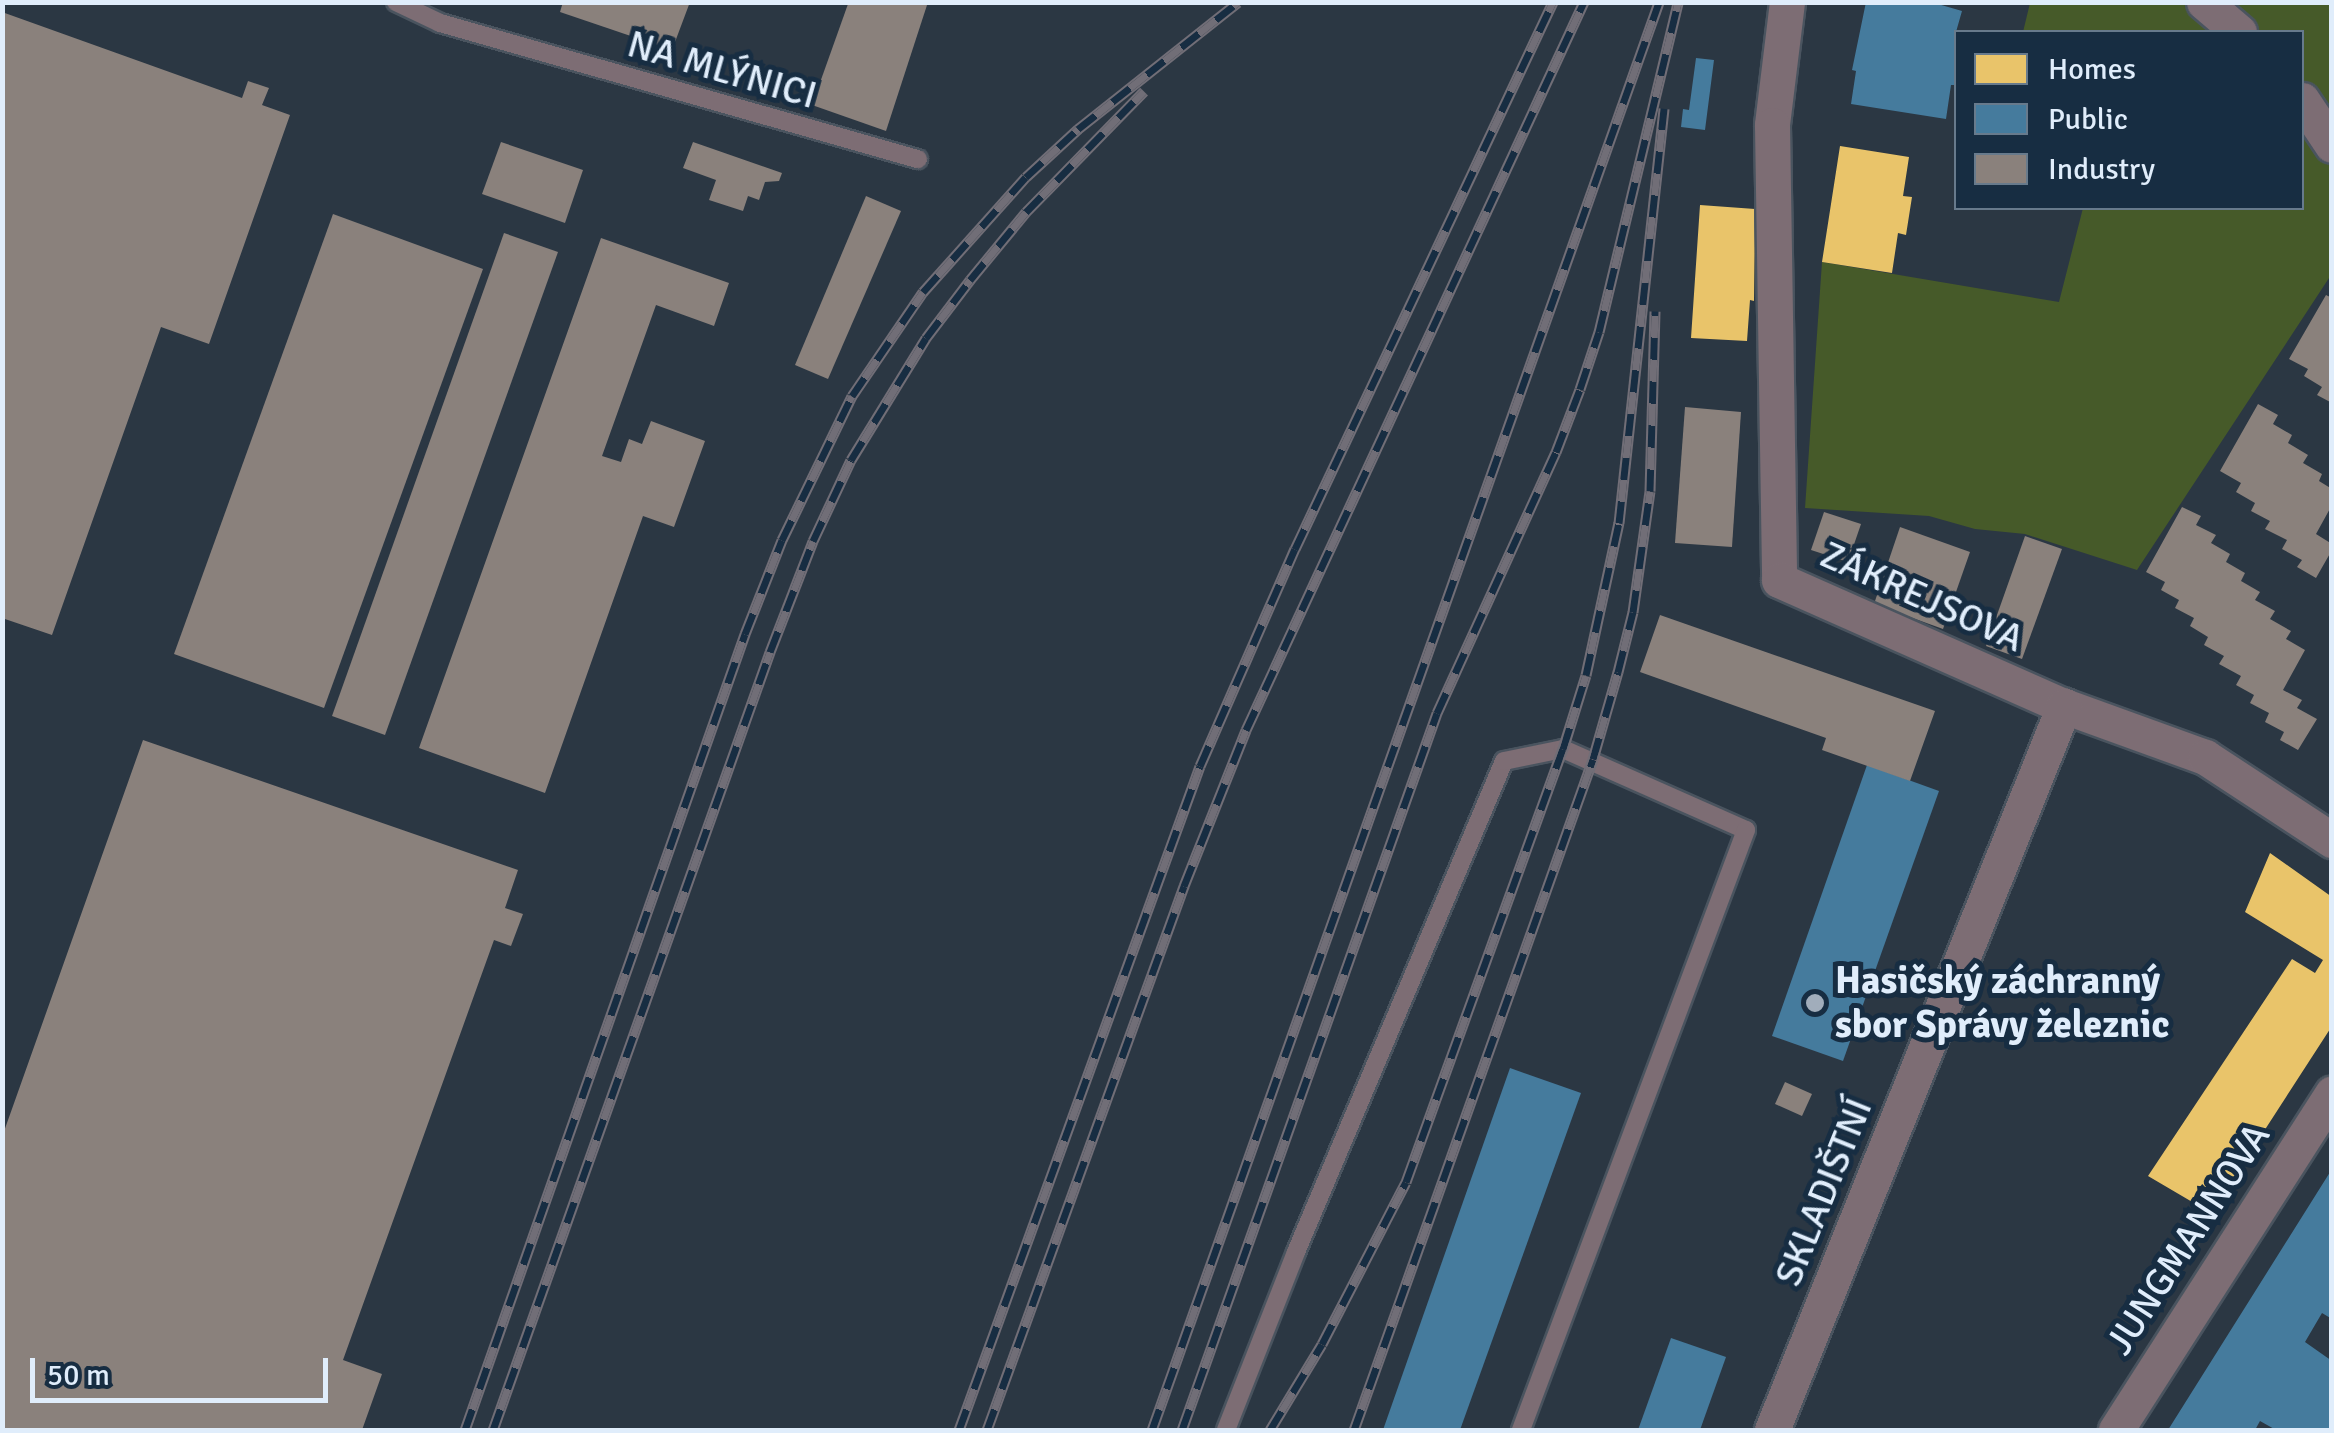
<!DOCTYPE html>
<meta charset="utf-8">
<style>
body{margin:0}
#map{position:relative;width:2334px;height:1433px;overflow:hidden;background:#2b3743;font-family:Signika,sans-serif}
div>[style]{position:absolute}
.green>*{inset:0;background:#465a29}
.homes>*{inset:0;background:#e9c46a}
.public>*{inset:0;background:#457b9d}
.industry>*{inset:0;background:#8a817c}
.roads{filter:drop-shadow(2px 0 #4a545f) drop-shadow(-2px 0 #4a545f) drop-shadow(0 2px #4a545f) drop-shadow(0 -2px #4a545f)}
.lane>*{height:18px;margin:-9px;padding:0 9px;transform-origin:9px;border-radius:9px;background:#7d6d74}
.street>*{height:35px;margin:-17.5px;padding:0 17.5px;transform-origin:17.5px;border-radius:17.5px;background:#7d6d74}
.rail>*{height:11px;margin-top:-5.5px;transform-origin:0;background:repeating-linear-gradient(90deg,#172d42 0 22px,#716e77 0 44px);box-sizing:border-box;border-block:2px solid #716e77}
.dots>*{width:28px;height:28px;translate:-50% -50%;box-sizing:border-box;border:5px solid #172d42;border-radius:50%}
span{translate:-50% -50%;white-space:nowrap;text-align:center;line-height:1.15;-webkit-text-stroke:10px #172d42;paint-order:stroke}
.street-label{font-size:38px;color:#e0edfb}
.poi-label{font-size:38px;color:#e0edfb;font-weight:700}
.left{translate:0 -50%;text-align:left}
.frame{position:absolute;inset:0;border:5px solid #e0edfb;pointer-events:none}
.legend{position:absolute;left:1954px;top:30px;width:350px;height:180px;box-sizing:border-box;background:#172d42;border:2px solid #677a8c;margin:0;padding:12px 18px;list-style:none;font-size:30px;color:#e0edfb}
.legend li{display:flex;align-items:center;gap:20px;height:50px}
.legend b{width:50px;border:2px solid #677a8c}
.scale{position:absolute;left:30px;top:1358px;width:298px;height:45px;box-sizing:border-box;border:5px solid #e0edfb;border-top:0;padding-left:12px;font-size:30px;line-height:35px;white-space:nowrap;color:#e0edfb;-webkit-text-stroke:8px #172d42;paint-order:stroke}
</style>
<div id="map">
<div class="green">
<i style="clip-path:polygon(2030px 3px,2331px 3px,2331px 275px,2137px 570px,2025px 534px,1975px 529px,1929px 516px,1805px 508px,1822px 262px,2059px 302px,2083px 208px,2302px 208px,2302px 32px,2023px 32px)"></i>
</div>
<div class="homes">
<i style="clip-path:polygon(1840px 146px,1909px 157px,1903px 196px,1912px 197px,1906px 235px,1898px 233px,1892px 273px,1822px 262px)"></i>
<i style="clip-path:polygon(1700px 205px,1755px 209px,1754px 301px,1750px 300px,1747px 341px,1691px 338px)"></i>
<i style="clip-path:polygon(2270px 853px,2332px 897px,2332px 1026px,2211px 1213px,2148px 1176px,2292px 959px,2315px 973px,2323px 960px,2245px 912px)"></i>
</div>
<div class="public">
<i style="clip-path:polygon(1866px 2px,1931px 2px,1962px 11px,1956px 32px,1956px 85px,1951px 85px,1946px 119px,1851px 104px,1856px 71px,1852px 70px)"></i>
<i style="clip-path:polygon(1696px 58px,1714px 60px,1705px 130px,1681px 127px,1683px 109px,1689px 110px)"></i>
<i style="clip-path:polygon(1867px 765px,1939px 791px,1843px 1061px,1772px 1036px)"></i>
<i style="clip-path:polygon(1510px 1068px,1581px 1093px,1460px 1430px,1383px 1430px)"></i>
<i style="clip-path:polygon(2332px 1169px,2332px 1319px,2322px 1313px,2305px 1342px,2332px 1361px,2332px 1430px,2276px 1430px,2260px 1421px,2255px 1430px,2168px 1430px)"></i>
<i style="clip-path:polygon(1671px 1338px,1726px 1357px,1700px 1430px,1638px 1430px)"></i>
</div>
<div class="industry">
<i style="clip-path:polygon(563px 2px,690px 2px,672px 50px,560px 12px)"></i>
<i style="clip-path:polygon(928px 2px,886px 131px,812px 105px,848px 4px)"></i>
<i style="clip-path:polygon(2px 12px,242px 98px,248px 81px,269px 88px,262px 105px,290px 115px,209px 344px,161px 327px,52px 635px,2px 618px)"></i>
<i style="clip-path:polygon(501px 142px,583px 170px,565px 223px,482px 194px)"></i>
<i style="clip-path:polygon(693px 142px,782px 173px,779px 181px,765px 182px,759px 200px,748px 196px,743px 211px,709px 200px,716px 180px,683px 168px)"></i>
<i style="clip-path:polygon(866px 196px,901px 211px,828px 379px,795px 365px)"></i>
<i style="clip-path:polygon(333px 214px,483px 269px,324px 708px,174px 654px)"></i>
<i style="clip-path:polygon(504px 233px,558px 252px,385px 735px,332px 716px)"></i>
<i style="clip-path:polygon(601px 238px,729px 283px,714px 326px,656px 305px,602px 456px,621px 462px,629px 439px,642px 444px,651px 421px,705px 441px,674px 527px,643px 516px,545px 793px,419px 748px)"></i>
<i style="clip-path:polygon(2326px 295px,2332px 298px,2332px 403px,2317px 395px,2322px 387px,2304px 376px,2308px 369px,2289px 359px)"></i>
<i style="clip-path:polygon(2258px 404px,2278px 415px,2273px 424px,2292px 435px,2288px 443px,2308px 455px,2303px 463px,2322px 474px,2319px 481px,2332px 489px,2332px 505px,2316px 534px,2332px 544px,2332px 550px,2316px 578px,2297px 567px,2302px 560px,2282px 549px,2287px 540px,2265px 529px,2270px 521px,2251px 511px,2255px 503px,2236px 492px,2241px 483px,2220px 471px)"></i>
<i style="clip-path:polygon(1685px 407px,1741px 412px,1732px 547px,1675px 543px)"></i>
<i style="clip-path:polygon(2182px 507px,2201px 516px,2196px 525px,2216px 535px,2211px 543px,2230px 554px,2226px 562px,2245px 573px,2241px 581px,2260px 592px,2255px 600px,2275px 611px,2270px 619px,2291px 631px,2286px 639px,2305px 650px,2283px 690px,2302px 700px,2297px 708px,2317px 719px,2298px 750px,2280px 740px,2284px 732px,2265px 722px,2269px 713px,2250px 703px,2254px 695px,2236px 685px,2241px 676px,2219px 664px,2224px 656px,2204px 645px,2208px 637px,2190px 626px,2194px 618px,2175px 608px,2179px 600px,2161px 590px,2165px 582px,2146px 572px)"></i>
<i style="clip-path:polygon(1824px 512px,1861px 524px,1848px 562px,1811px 550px)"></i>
<i style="clip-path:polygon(1900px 527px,1970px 552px,1943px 629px,1874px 604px)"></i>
<i style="clip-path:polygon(2025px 536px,2062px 549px,2022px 659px,1986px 646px)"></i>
<i style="clip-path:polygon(1660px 615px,1935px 711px,1910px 781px,1822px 750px,1826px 738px,1640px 672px)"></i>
<i style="clip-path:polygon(143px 740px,518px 870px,505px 908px,523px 914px,511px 946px,494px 940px,343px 1360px,382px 1374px,362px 1430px,2px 1430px,2px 1137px)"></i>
<i style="clip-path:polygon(1785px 1082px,1812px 1094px,1802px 1116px,1775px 1104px)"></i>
</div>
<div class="roads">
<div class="lane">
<i style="left:396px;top:2px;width:49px;rotate:25.5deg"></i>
<i style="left:440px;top:23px;width:497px;rotate:15.9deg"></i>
<i style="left:1226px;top:1430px;width:191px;rotate:-68.5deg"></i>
<i style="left:1296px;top:1252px;width:533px;rotate:-67.04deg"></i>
<i style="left:1504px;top:761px;width:60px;rotate:-11.5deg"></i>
<i style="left:1563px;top:749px;width:200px;rotate:23.9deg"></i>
<i style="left:1746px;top:830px;width:641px;rotate:110.56deg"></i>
</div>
<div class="street">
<i style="left:1787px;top:2px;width:124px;rotate:97deg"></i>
<i style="left:1772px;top:125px;width:455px;rotate:89.1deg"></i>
<i style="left:1779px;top:580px;width:312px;rotate:23.9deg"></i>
<i style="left:2064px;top:706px;width:150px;rotate:19.9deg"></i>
<i style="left:2205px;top:757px;width:152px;rotate:33.2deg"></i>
<i style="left:2204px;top:2px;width:46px;rotate:40.6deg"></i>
<i style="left:2302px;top:100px;width:54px;rotate:56.3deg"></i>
<i style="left:1772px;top:1430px;width:781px;rotate:-68.04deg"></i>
<i style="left:2116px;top:1430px;width:400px;rotate:-57.3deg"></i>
</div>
</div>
<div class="rail">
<i style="left:465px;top:1430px;width:844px;rotate:-70.62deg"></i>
<i style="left:745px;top:634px;width:101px;rotate:-68.5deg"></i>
<i style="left:782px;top:540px;width:160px;rotate:-64.1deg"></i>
<i style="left:852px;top:396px;width:126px;rotate:-55.7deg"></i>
<i style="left:923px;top:292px;width:154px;rotate:-48.2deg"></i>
<i style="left:1026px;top:177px;width:71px;rotate:-42.7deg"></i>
<i style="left:1078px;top:129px;width:204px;rotate:-38.4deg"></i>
<i style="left:493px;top:1430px;width:826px;rotate:-70.4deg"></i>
<i style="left:770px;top:652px;width:119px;rotate:-68.8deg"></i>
<i style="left:813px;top:541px;width:89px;rotate:-64.9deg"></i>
<i style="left:851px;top:460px;width:143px;rotate:-58.4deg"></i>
<i style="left:926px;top:338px;width:73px;rotate:-52.8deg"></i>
<i style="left:970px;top:280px;width:88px;rotate:-50.5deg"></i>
<i style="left:1026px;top:212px;width:169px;rotate:-45.7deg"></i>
<i style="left:959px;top:1430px;width:706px;rotate:-70.05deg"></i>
<i style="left:1200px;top:766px;width:237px;rotate:-66.4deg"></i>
<i style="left:1295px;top:549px;width:605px;rotate:-64.75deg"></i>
<i style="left:987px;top:1430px;width:579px;rotate:-70.09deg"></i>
<i style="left:1184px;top:886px;width:168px;rotate:-68.3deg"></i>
<i style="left:1246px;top:730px;width:803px;rotate:-65.1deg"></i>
<i style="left:1152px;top:1430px;width:1515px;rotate:-70.45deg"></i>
<i style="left:1182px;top:1430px;width:761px;rotate:-70.42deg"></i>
<i style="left:1437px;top:713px;width:287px;rotate:-65.5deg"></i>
<i style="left:1556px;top:452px;width:67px;rotate:-69.1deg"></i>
<i style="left:1580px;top:389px;width:60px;rotate:-71.6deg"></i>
<i style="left:1599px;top:332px;width:339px;rotate:-76.5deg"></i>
<i style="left:1270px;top:1430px;width:100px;rotate:-58.8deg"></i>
<i style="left:1322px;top:1344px;width:182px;rotate:-62.6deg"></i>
<i style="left:1406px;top:1182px;width:461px;rotate:-70.1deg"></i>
<i style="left:1563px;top:749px;width:77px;rotate:-72.7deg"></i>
<i style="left:1586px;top:675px;width:156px;rotate:-77.8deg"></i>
<i style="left:1619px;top:523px;width:417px;rotate:-83.8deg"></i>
<i style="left:1354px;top:1430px;width:712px;rotate:-70.39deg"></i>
<i style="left:1593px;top:759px;width:91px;rotate:-74deg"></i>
<i style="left:1618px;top:672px;width:62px;rotate:-76deg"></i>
<i style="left:1633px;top:612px;width:122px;rotate:-82deg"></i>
<i style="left:1650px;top:491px;width:180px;rotate:-88.4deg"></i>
</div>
<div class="dots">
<i style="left:1815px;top:1003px;background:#a1adbb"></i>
</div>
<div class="street-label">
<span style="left:722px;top:70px;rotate:16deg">NA MLÝNICI</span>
<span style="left:1922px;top:597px;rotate:24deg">ZÁKREJSOVA</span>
<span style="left:1824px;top:1192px;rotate:-68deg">SKLADIŠTNÍ</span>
<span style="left:2188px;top:1239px;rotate:-57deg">JUNGMANNOVA</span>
</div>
<div class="poi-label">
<span class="left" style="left:1835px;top:1003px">Hasičský záchranný<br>sbor Správy železnic</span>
</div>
<div class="frame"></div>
<ul class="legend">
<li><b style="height:28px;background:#e9c46a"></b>Homes</li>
<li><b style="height:28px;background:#457b9d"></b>Public</li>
<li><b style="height:28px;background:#8a817c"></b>Industry</li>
</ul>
<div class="scale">50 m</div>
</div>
